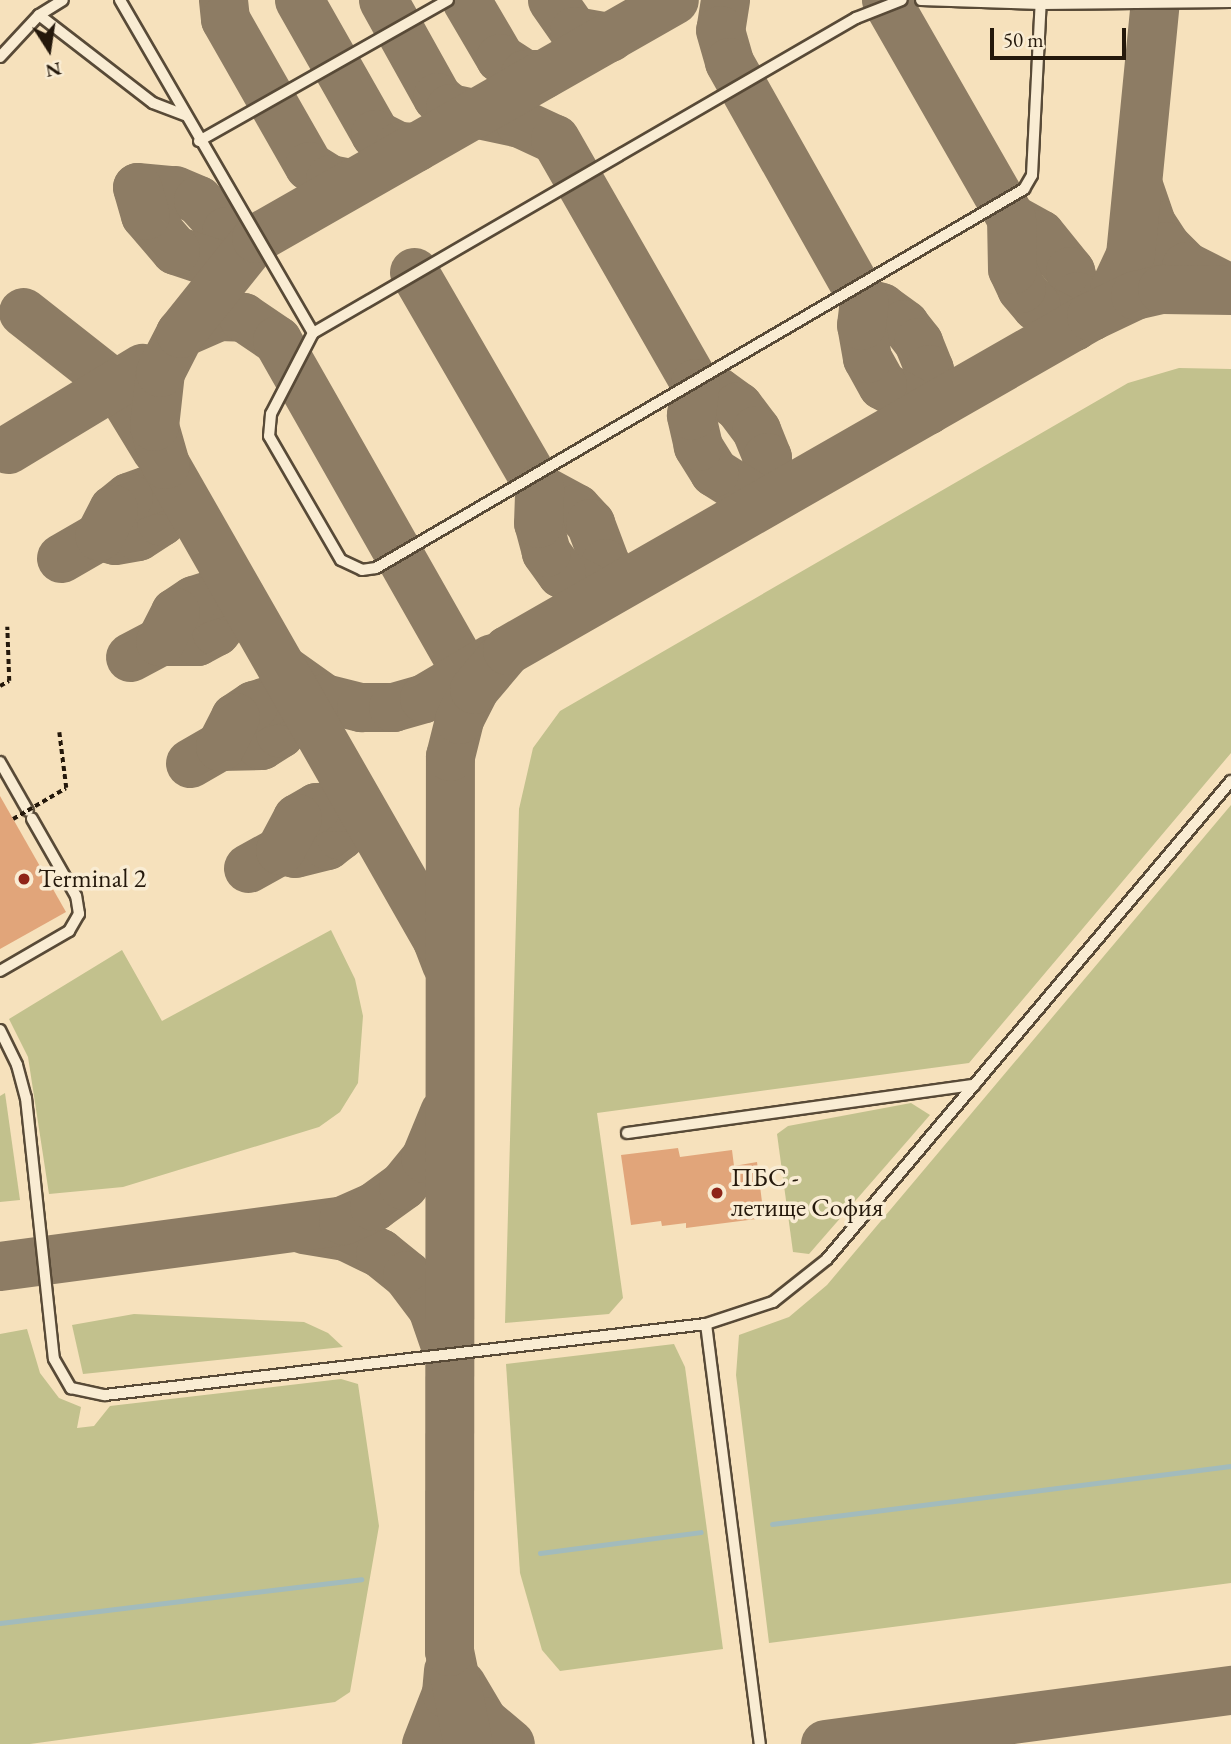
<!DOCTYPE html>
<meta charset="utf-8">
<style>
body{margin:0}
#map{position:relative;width:1231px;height:1744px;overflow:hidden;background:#f6e1bc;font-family:"EB Garamond",serif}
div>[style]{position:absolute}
.green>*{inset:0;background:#c2c18d}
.stream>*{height:5px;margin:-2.5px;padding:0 2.5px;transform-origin:2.5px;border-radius:2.5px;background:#a2bbbc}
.taxiway>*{height:49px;margin:-24.5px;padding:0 24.5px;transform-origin:24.5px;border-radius:24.5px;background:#8d7c64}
.building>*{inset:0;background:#e1a57a}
.path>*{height:3.5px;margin-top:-1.75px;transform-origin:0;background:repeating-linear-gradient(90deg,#24180b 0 5px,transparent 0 8.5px)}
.roads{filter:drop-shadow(2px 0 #584a37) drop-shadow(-2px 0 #584a37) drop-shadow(0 2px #584a37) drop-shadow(0 -2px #584a37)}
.service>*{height:10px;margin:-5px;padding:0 5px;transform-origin:5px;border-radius:5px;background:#f9ecd3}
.path-bridge>*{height:3.5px;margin-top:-1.75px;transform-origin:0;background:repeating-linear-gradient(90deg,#24180b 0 5px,transparent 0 8.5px)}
.dots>*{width:19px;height:19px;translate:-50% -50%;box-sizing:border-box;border:4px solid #f9ecd3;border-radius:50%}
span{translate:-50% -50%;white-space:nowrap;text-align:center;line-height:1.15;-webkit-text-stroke:7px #f9ecd3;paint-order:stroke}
.poi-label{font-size:26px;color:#24180b}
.left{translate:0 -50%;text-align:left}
.north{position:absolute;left:14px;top:14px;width:70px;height:70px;-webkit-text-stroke:5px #f9ecd3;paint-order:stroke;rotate:168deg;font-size:19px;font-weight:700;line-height:28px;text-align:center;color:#24180b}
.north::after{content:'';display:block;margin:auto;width:24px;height:32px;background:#24180b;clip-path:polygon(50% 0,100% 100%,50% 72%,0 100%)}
.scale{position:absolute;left:990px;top:28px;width:136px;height:32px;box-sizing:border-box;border:4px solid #24180b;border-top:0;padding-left:9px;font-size:21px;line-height:24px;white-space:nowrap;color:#24180b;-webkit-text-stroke:5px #f9ecd3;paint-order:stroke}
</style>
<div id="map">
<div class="green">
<i style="clip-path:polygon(1179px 368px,1231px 369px,1231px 753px,969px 1063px,597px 1113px,623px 1298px,609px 1314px,505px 1323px,519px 809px,533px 748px,560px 711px,1128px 383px)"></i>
<i style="clip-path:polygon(1231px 805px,1231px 1583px,769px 1643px,736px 1375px,739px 1335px,789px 1317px,827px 1285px)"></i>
<i style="clip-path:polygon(331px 930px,355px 979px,363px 1016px,358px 1083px,340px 1112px,319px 1127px,123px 1187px,49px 1194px,28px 1057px,9px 1019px,122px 950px,162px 1021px)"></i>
<i style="clip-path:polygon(5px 1093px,20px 1200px,0 1202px,0 1096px)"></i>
<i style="clip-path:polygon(911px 1103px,930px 1115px,809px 1254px,793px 1252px,777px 1134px,788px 1126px)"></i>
<i style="clip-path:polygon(134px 1314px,304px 1322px,328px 1333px,343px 1347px,83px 1374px,72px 1325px)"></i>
<i style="clip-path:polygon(27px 1329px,40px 1373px,59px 1398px,81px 1407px,77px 1428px,94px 1426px,110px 1406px,341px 1379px,358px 1384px,379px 1526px,350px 1692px,335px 1702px,30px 1744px,0 1744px,0 1334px)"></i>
<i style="clip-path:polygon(674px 1344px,685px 1367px,723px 1649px,560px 1671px,542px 1650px,520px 1573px,506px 1364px)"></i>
</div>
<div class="stream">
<i style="left:772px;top:1524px;width:463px;rotate:-7.2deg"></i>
<i style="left:540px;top:1553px;width:162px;rotate:-7.4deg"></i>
<i style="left:0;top:1623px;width:364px;rotate:-6.9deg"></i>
</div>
<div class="taxiway">
<i style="left:223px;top:0;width:19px;rotate:84deg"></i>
<i style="left:225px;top:19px;width:169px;rotate:60.3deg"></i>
<i style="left:309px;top:166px;width:25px;rotate:32deg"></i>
<i style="left:330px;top:179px;width:21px;rotate:11deg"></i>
<i style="left:299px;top:0;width:154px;rotate:60.4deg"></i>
<i style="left:375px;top:134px;width:27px;rotate:27deg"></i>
<i style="left:399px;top:146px;width:17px;rotate:3deg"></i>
<i style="left:383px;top:0;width:111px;rotate:60.9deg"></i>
<i style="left:437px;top:97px;width:17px;rotate:40deg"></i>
<i style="left:450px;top:108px;width:72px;rotate:12.1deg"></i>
<i style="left:520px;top:123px;width:38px;rotate:25deg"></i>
<i style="left:555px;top:139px;width:281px;rotate:60.2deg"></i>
<i style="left:695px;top:383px;width:23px;rotate:20deg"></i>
<i style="left:717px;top:391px;width:26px;rotate:36deg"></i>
<i style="left:738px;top:406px;width:30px;rotate:53deg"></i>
<i style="left:756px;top:430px;width:29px;rotate:68deg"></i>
<i style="left:767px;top:457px;width:46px;rotate:95deg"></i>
<i style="left:763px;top:503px;width:58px;rotate:-147.7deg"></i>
<i style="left:714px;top:472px;width:31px;rotate:-122deg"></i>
<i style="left:698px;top:446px;width:32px;rotate:-103deg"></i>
<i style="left:691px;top:415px;width:32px;rotate:-83deg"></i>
<i style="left:466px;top:0;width:67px;rotate:59.6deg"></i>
<i style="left:500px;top:58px;width:30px;rotate:33deg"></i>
<i style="left:525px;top:74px;width:18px"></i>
<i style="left:552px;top:0;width:38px;rotate:55deg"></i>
<i style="left:574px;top:31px;width:36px;rotate:10deg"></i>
<i style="left:725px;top:0;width:30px;rotate:99deg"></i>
<i style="left:720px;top:30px;width:33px;rotate:74deg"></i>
<i style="left:729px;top:62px;width:275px;rotate:60.6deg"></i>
<i style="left:864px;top:302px;width:18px;rotate:16deg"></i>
<i style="left:881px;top:307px;width:29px;rotate:36deg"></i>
<i style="left:904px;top:324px;width:23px;rotate:52deg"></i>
<i style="left:918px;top:342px;width:29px;rotate:68deg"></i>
<i style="left:929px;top:369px;width:41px;rotate:92.8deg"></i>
<i style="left:927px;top:410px;width:51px;rotate:-150.9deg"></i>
<i style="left:882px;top:385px;width:31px;rotate:-119deg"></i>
<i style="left:867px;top:358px;width:34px;rotate:-100deg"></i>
<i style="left:861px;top:325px;width:23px;rotate:-83deg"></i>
<i style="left:886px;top:0;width:251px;rotate:60.2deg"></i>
<i style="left:1011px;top:218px;width:33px;rotate:29deg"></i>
<i style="left:1040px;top:234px;width:48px;rotate:51deg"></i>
<i style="left:1070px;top:271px;width:26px;rotate:74deg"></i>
<i style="left:1077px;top:296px;width:30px;rotate:96deg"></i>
<i style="left:1074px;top:326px;width:43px;rotate:-152.2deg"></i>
<i style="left:1036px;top:306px;width:23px;rotate:-130deg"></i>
<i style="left:1021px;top:288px;width:21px;rotate:-115deg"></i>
<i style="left:1012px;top:269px;width:51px;rotate:-91.1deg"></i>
<i style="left:137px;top:187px;width:38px;rotate:5deg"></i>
<i style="left:175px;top:190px;width:25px;rotate:23deg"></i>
<i style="left:198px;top:200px;width:42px;rotate:47.9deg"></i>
<i style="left:226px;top:231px;width:32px;rotate:72deg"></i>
<i style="left:236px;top:261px;width:22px;rotate:175deg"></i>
<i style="left:214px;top:263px;width:41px;rotate:-161.6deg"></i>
<i style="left:175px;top:250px;width:46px;rotate:-130.6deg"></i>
<i style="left:145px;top:215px;width:29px;rotate:-106deg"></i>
<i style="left:1139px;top:188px;width:37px;rotate:71deg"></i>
<i style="left:1151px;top:223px;width:27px;rotate:57deg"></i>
<i style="left:1166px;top:246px;width:28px;rotate:45deg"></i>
<i style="left:1186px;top:266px;width:49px;rotate:26.6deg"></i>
<i style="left:414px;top:272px;width:250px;rotate:59.9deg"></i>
<i style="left:539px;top:488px;width:42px;rotate:28.4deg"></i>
<i style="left:576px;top:508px;width:21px;rotate:47deg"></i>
<i style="left:590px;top:523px;width:43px;rotate:69.4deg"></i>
<i style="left:605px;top:563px;width:31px;rotate:96deg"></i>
<i style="left:602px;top:594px;width:46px;rotate:-152.9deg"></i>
<i style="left:561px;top:573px;width:26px;rotate:-126deg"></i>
<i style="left:546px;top:552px;width:30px;rotate:-105deg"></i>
<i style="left:538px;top:523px;width:35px;rotate:-88deg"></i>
<i style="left:23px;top:312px;width:120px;rotate:38.2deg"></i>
<i style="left:117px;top:386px;width:75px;rotate:58.6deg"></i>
<i style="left:1091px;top:316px;width:35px;rotate:-50deg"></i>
<i style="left:1114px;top:289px;width:38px;rotate:-65deg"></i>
<i style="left:1130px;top:255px;width:256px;rotate:-84.4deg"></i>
<i style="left:180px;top:333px;width:43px;rotate:-23.6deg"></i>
<i style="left:219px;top:316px;width:24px;rotate:2deg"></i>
<i style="left:243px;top:317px;width:41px;rotate:34.1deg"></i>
<i style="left:277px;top:340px;width:383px;rotate:60.4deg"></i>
<i style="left:8px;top:449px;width:157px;rotate:-31.2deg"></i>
<i style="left:61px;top:558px;width:44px;rotate:-30.1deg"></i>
<i style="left:99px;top:536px;width:16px;rotate:14deg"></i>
<i style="left:115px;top:540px;width:23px;rotate:-10deg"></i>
<i style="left:138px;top:536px;width:27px;rotate:-33deg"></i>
<i style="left:161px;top:521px;width:36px;rotate:-60deg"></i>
<i style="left:179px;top:490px;width:29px;rotate:-178deg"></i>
<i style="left:150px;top:489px;width:23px;rotate:160deg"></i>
<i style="left:128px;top:497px;width:19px;rotate:141deg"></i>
<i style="left:113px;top:509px;width:30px;rotate:117deg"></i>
<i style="left:130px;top:657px;width:34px;rotate:-28deg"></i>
<i style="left:160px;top:641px;width:37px"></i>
<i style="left:197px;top:641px;width:21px;rotate:-28deg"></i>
<i style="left:216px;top:631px;width:41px;rotate:-52.9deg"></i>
<i style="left:241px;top:598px;width:26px;rotate:-169deg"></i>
<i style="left:215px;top:593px;width:23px;rotate:162deg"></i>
<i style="left:193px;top:600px;width:22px;rotate:146deg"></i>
<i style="left:175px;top:612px;width:33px;rotate:117deg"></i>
<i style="left:283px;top:669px;width:50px;rotate:35.3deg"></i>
<i style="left:324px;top:698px;width:38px;rotate:14deg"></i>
<i style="left:361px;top:707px;width:32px"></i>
<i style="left:393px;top:707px;width:32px;rotate:-16deg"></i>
<i style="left:424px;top:698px;width:79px;rotate:-30.5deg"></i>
<i style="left:190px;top:763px;width:34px;rotate:-30deg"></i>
<i style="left:220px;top:746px;width:41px;rotate:-1.4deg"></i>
<i style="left:261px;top:745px;width:22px;rotate:-32deg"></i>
<i style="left:280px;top:733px;width:37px;rotate:-57deg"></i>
<i style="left:300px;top:702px;width:27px;rotate:-174deg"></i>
<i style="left:273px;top:699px;width:21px;rotate:163deg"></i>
<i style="left:253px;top:705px;width:22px;rotate:146deg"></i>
<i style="left:235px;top:717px;width:33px;rotate:117deg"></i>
<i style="left:248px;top:868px;width:37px;rotate:-29deg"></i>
<i style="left:280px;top:850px;width:15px;rotate:11deg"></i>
<i style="left:295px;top:853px;width:33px;rotate:-14deg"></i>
<i style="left:327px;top:845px;width:16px;rotate:-38deg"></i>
<i style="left:340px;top:835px;width:34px;rotate:-60deg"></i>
<i style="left:357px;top:806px;width:41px;rotate:178.6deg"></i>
<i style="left:316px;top:807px;width:22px;rotate:150deg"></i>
<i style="left:297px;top:818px;width:36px;rotate:118deg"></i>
<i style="left:446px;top:964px;width:26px;rotate:-111deg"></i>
<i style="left:437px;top:940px;width:548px;rotate:-119.74deg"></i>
<i style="left:165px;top:464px;width:40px;rotate:-106deg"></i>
<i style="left:154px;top:426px;width:54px;rotate:-83.7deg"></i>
<i style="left:160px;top:372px;width:44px;rotate:-62.9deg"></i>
<i style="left:180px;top:333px;width:122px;rotate:-51.3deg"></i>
<i style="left:256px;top:238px;width:481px;rotate:-29.7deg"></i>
<i style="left:303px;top:1229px;width:43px;rotate:9.5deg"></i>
<i style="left:345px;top:1236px;width:39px;rotate:26deg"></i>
<i style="left:380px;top:1253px;width:35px;rotate:39deg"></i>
<i style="left:407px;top:1275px;width:41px;rotate:52.9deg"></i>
<i style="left:432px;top:1308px;width:39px;rotate:71deg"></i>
<i style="left:0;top:1266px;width:346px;rotate:-7.6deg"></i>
<i style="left:343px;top:1220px;width:34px;rotate:-24deg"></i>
<i style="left:374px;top:1206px;width:36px;rotate:-36deg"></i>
<i style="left:403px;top:1185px;width:35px;rotate:-51deg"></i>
<i style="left:425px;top:1158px;width:50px;rotate:-67.6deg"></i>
<i style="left:461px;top:1684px;width:43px;rotate:59.3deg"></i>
<i style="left:483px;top:1721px;width:35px;rotate:40deg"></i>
<i style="left:426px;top:1744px;width:55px;rotate:-68.6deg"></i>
<i style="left:446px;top:1693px;width:23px;rotate:-85deg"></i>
<i style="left:468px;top:1744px;width:95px;rotate:-101.5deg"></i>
<i style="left:449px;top:1651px;width:895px;rotate:-89.94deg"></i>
<i style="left:450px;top:756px;width:38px;rotate:-76deg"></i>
<i style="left:459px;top:719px;width:34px;rotate:-63deg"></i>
<i style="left:474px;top:689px;width:51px;rotate:-49.8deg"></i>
<i style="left:507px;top:650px;width:673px;rotate:-29.77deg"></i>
<i style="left:1091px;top:316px;width:49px;rotate:-25.5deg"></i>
<i style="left:1135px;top:295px;width:28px;rotate:-13deg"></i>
<i style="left:1162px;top:289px;width:69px;rotate:0.8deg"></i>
<i style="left:825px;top:1744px;width:410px;rotate:-7.6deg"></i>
</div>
<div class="building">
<i style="clip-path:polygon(0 796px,66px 912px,0 949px)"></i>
<i style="clip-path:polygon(678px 1148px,680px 1157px,732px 1150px,734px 1166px,757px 1162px,764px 1218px,686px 1228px,686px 1223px,662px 1226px,661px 1221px,631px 1225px,621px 1155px)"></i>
</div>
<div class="path">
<i style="left:0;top:686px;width:10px;rotate:-29deg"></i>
<i style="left:9px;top:681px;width:54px;rotate:-92.1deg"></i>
</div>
<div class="roads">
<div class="service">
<i style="left:120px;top:0;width:385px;rotate:59.9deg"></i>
<i style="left:313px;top:333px;width:628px;rotate:-30.12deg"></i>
<i style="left:856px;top:18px;width:49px;rotate:-21.4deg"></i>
<i style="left:921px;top:0;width:120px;rotate:1.9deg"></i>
<i style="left:1041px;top:4px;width:190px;rotate:-0.6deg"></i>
<i style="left:39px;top:15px;width:144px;rotate:37.7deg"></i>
<i style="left:153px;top:103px;width:34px;rotate:21deg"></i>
<i style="left:0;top:57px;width:57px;rotate:-47.1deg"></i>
<i style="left:39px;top:15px;width:28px;rotate:-32deg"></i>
<i style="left:199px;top:141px;width:286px;rotate:-29.5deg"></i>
<i style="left:313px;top:333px;width:91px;rotate:117.4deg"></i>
<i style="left:271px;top:414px;width:22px;rotate:95deg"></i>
<i style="left:269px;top:436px;width:143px;rotate:59.9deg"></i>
<i style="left:341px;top:560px;width:23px;rotate:25deg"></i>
<i style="left:362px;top:570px;width:14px;rotate:-8deg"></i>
<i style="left:376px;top:568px;width:751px;rotate:-30.32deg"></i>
<i style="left:1024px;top:189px;width:16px;rotate:-60deg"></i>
<i style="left:1032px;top:175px;width:175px;rotate:-87.1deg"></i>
<i style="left:0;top:762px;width:56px;rotate:60.3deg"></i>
<i style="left:0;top:971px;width:80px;rotate:-30.1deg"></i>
<i style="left:69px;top:931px;width:20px;rotate:-60deg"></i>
<i style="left:79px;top:914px;width:18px;rotate:-99deg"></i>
<i style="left:76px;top:896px;width:89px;rotate:-119.7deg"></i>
<i style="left:0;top:1030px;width:39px;rotate:64deg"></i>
<i style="left:17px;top:1065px;width:34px;rotate:75deg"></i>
<i style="left:26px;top:1098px;width:262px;rotate:83.9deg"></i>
<i style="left:54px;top:1359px;width:34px;rotate:60deg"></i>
<i style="left:71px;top:1388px;width:35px;rotate:12deg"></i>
<i style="left:105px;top:1395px;width:605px;rotate:-6.74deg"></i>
<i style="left:706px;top:1324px;width:71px;rotate:-18.2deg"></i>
<i style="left:773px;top:1302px;width:69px;rotate:-38.5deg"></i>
<i style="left:827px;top:1259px;width:626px;rotate:-49.8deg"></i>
<i style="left:627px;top:1133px;width:351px;rotate:-7.9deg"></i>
<i style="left:706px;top:1324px;width:423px;rotate:82.7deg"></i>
</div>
</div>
<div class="path-bridge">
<i style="left:13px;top:819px;width:61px;rotate:-30.3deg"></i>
<i style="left:66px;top:788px;width:56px;rotate:-97.1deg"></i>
</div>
<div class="dots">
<i style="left:24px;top:879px;background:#8f2418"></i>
<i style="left:717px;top:1193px;background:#8f2418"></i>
</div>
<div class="poi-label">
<span class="left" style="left:38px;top:879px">Terminal 2</span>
<span class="left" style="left:731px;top:1193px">ПБС -<br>летище София</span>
</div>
<div class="north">N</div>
<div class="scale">50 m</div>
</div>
